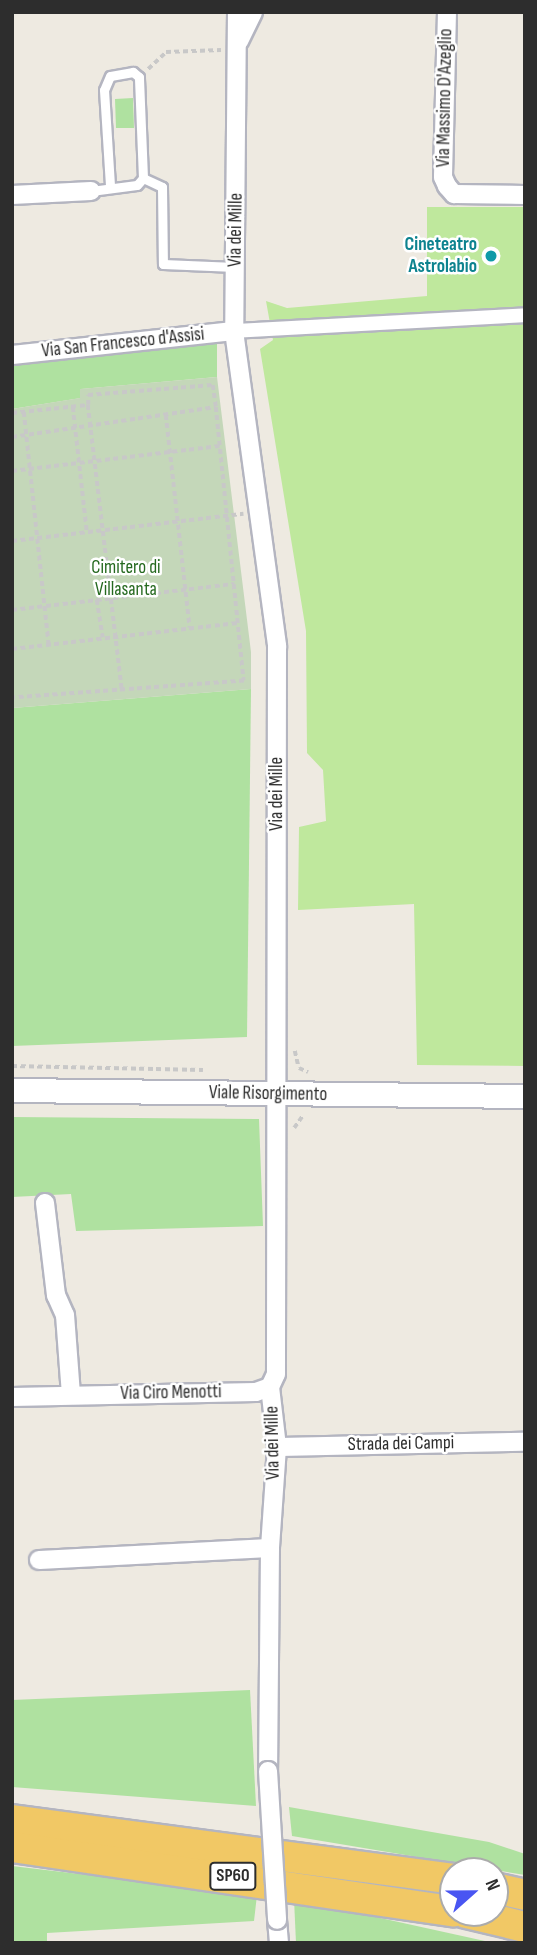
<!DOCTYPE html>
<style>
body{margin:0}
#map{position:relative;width:537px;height:1955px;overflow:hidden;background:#eeeae1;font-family:"Sofia Sans Condensed",sans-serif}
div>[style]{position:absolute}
.green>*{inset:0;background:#afe1a0}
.cemetery>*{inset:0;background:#c4d7b9}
.pitch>*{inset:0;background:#bfe89d}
.path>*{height:3.5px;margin-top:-1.75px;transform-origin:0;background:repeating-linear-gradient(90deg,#c8c8c8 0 5px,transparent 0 8.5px)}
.roads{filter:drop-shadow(2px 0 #b4b5c0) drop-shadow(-2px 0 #b4b5c0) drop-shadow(0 2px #b4b5c0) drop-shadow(0 -2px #b4b5c0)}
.service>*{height:9px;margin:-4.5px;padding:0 4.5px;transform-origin:4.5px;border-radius:4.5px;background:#fff}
.pedestrian>*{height:14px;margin:-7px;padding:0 7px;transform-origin:7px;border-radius:7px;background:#fff}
.minor>*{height:18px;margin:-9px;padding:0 9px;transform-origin:9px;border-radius:9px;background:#fff}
.tertiary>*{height:23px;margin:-11.5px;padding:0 11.5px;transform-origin:11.5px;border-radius:11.5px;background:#fff}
.trunk>*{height:30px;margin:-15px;padding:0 15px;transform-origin:15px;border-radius:15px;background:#f1c865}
.bridges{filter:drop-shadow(2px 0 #b4b5c0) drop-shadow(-2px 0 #b4b5c0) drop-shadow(0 2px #b4b5c0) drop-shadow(0 -2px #b4b5c0)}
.minor-bridge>*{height:18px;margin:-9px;padding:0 9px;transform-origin:9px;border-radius:9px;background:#fff}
.dots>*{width:19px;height:19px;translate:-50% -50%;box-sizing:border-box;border:4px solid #fff;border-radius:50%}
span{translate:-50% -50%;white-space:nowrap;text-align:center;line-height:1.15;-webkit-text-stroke:5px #fff;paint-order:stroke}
.shield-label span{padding:2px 5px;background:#fff;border:2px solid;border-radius:5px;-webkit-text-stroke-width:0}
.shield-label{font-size:18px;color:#2d2d2d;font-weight:700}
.street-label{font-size:19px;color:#2d2d2d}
.culture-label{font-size:19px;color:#0d838f;font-weight:700}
.right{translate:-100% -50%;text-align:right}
.park-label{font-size:19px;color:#25691f}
.frame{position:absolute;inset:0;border:14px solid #2d2d2d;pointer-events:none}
.north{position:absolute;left:439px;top:1857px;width:70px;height:70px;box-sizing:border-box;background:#fff;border:2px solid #ababab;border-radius:50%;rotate:69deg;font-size:19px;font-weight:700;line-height:28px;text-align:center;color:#2d2d2d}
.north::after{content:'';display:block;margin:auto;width:24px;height:32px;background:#4955f2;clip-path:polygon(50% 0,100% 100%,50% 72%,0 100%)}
</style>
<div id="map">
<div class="green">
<i style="clip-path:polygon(133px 98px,134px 128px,116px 128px,115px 99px)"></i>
<i style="clip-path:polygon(217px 340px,217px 377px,81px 389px,81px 398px,12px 409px,12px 364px)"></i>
<i style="clip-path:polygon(251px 689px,247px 1037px,12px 1046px,12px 708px)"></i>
<i style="clip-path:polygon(12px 1117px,259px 1119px,263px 1226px,76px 1231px,71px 1194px,12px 1197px)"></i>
<i style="clip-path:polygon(250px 1690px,256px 1806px,12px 1787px,12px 1700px)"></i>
<i style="clip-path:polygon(289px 1807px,489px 1842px,525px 1854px,525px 1875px,292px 1836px)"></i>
<i style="clip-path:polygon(12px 1866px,257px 1895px,254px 1921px,47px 1933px,47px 1943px,12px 1943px)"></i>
<i style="clip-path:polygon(294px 1899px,494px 1943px,296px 1943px)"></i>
</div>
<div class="cemetery">
<i style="clip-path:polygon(217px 377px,251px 652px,251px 689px,12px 708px,12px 409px,80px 398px,80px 389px)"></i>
</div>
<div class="pitch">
<i style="clip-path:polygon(427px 207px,525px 207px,525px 1066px,417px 1065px,414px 904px,298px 910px,299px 827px,326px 821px,323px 770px,307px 753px,306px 631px,260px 349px,273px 340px,266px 301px,287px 308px,427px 296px)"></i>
</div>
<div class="path">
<i style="left:148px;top:69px;width:25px;rotate:-43deg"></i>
<i style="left:166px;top:52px;width:55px;rotate:-2.1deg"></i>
<i style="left:88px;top:405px;width:10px;rotate:-90deg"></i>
<i style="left:88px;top:395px;width:125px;rotate:-4.6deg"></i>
<i style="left:213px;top:385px;width:22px;rotate:82deg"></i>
<i style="left:73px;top:407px;width:126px;rotate:83.6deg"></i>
<i style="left:24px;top:412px;width:234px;rotate:83.9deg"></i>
<i style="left:12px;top:413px;width:76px;rotate:-6deg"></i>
<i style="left:88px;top:405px;width:287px;rotate:83.2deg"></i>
<i style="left:166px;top:415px;width:214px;rotate:83.6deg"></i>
<i style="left:12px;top:437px;width:206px;rotate:-8.4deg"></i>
<i style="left:216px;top:407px;width:275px;rotate:84.2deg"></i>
<i style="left:244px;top:681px;width:233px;rotate:175.8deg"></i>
<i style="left:12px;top:471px;width:209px;rotate:-6.9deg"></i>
<i style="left:12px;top:541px;width:233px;rotate:-6.7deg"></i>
<i style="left:97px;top:600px;width:38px;rotate:81deg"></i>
<i style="left:12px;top:610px;width:224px;rotate:-6.7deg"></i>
<i style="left:12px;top:649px;width:227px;rotate:-6.6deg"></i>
<i style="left:295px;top:1051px;width:17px;rotate:77deg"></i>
<i style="left:299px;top:1068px;width:10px;rotate:24deg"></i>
<i style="left:12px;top:1066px;width:191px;rotate:1.2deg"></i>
<i style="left:294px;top:1128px;width:16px;rotate:-55deg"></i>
</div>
<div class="roads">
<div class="service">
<i style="left:143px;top:178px;width:21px;rotate:25deg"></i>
<i style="left:162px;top:187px;width:77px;rotate:89.3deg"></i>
<i style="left:163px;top:264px;width:72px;rotate:2.4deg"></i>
<i style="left:91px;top:191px;width:46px;rotate:-7.4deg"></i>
<i style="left:137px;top:185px;width:9px;rotate:-49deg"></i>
<i style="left:143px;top:178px;width:101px;rotate:-92.3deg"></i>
<i style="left:139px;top:77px;width:8px;rotate:-140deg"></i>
<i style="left:133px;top:72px;width:23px;rotate:170deg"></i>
<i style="left:110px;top:76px;width:15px;rotate:113deg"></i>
<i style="left:104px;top:90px;width:95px;rotate:86.4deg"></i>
</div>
<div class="pedestrian">
<i style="left:234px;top:331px;width:291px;rotate:-3.1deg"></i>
</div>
<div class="minor">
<i style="left:237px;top:12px;width:319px;rotate:90.5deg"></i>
<i style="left:234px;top:331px;width:318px;rotate:82.2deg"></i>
<i style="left:277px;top:646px;width:728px;rotate:90.08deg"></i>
<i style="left:276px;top:1374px;width:14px;rotate:115deg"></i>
<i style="left:270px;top:1387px;width:60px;rotate:83.3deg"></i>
<i style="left:277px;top:1447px;width:101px;rotate:94deg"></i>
<i style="left:270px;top:1548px;width:223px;rotate:90.5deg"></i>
<i style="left:447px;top:12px;width:165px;rotate:91.4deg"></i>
<i style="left:443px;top:177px;width:10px;rotate:66deg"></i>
<i style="left:447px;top:186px;width:11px;rotate:49deg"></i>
<i style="left:454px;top:194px;width:71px;rotate:0.8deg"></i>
<i style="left:239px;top:41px;width:32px;rotate:-64deg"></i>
<i style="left:12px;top:195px;width:79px;rotate:-2.9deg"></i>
<i style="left:12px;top:355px;width:223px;rotate:-6.2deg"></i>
<i style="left:45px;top:1203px;width:93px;rotate:83.2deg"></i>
<i style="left:56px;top:1295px;width:22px;rotate:66deg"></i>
<i style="left:65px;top:1315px;width:80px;rotate:85.7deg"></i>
<i style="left:12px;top:1397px;width:244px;rotate:-1.2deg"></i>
<i style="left:256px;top:1392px;width:15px;rotate:-20deg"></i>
<i style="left:277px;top:1447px;width:248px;rotate:-1.2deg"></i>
<i style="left:39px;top:1560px;width:231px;rotate:-3deg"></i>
<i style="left:277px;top:1920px;width:23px;rotate:85deg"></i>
</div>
<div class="tertiary">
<i style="left:12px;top:1090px;width:513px;rotate:0.67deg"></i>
</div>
<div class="trunk">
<i style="left:12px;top:1820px;width:445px;rotate:7.6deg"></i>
<i style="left:12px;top:1847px;width:446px;rotate:8.3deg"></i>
<i style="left:495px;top:1888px;width:31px;rotate:13deg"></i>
<i style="left:466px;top:1913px;width:61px;rotate:13.3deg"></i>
</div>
</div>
<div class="bridges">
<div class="minor-bridge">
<i style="left:268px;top:1771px;width:149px;rotate:86.5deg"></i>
</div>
</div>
<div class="dots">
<i style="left:491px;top:256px;background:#0f9aa8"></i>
</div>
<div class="shield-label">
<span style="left:233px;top:1876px">SP60</span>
</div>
<div class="street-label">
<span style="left:445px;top:98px;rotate:-89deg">Via Massimo D'Azeglio</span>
<span style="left:236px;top:230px;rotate:-89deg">Via dei Mille</span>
<span style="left:123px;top:343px;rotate:-6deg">Via San Francesco d'Assisi</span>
<span style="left:277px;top:794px;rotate:-90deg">Via dei Mille</span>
<span style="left:268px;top:1094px;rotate:1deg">Viale Risorgimento</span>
<span style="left:171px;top:1393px;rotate:-1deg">Via Ciro Menotti</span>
<span style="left:273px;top:1443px;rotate:-91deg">Via dei Mille</span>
<span style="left:401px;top:1444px;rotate:-1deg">Strada dei Campi</span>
</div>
<div class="culture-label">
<span class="right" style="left:477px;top:256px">Cineteatro<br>Astrolabio</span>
</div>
<div class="park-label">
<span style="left:126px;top:579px">Cimitero di<br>Villasanta</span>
</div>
<div class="frame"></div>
<div class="north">N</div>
</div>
